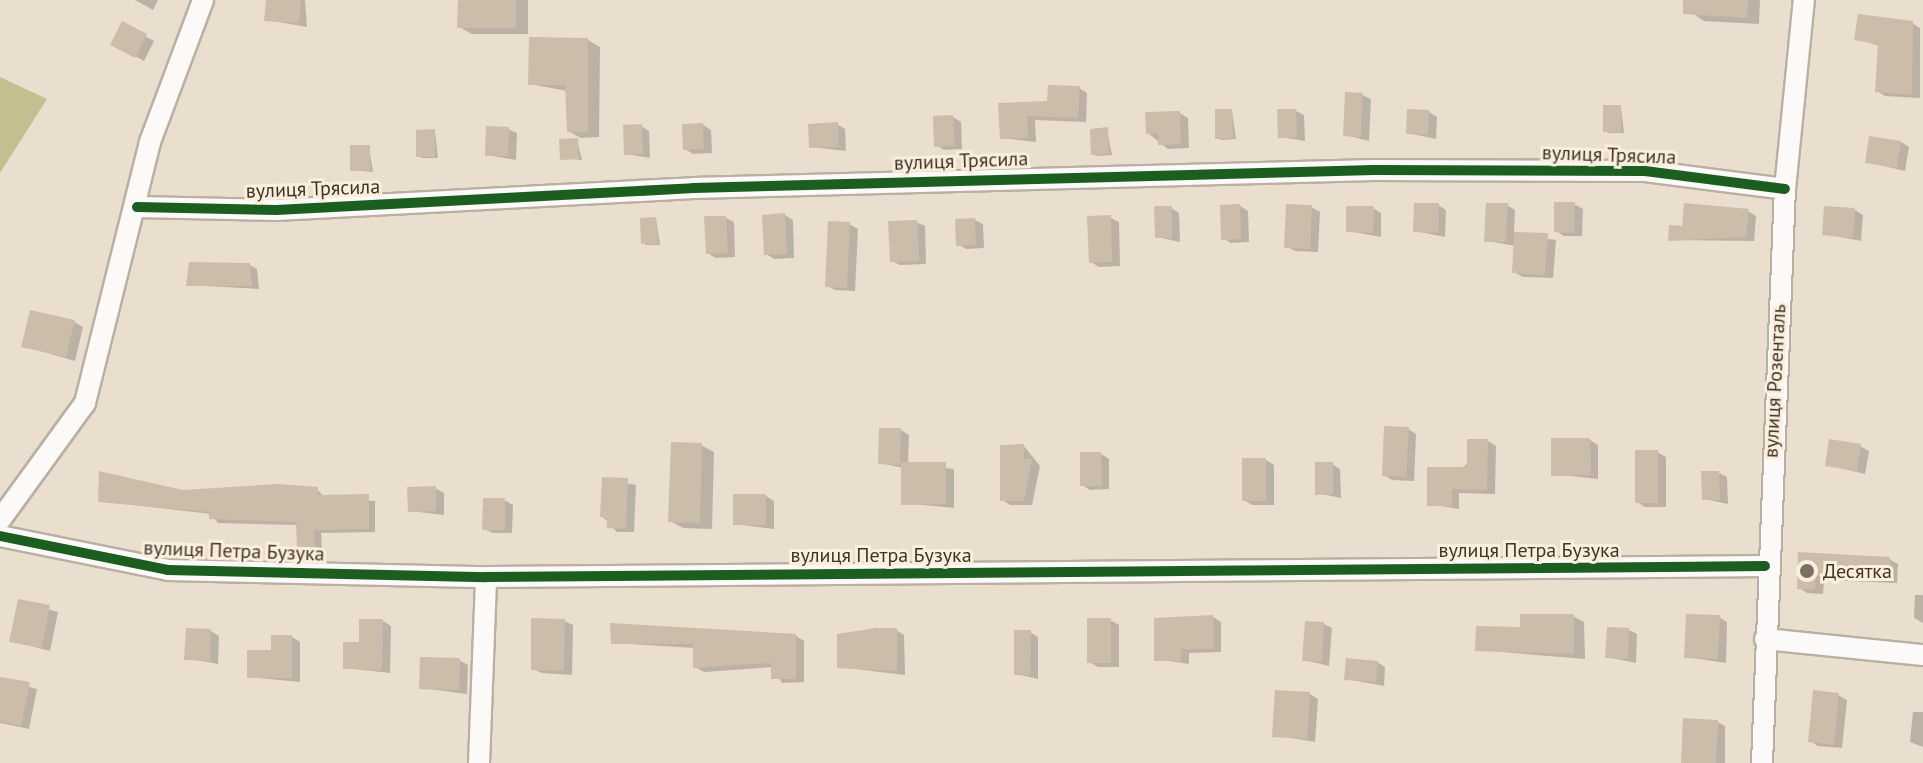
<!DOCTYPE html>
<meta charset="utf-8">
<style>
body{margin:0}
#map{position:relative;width:1923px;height:763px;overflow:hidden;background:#eadece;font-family:"PT Sans",sans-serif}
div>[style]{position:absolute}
.forest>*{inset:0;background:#c3bf8f}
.shadow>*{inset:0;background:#0003}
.building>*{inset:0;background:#ccbdaa}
.roads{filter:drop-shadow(2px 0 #b9b0a3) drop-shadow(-2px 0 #b9b0a3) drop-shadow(0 2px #b9b0a3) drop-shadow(0 -2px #b9b0a3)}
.minor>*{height:20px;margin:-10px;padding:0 10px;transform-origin:10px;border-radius:10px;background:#fcfaf8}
.cycleway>*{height:10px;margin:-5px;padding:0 5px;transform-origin:5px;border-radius:5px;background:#1b5e20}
.dots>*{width:22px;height:22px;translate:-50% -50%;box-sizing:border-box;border:4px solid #fceedc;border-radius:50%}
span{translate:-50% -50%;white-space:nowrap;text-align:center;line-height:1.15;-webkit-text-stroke:6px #fceedc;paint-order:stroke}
.street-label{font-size:20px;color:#3e3529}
.poi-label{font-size:20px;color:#3e3529}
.left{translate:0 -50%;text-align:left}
</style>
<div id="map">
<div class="forest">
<i style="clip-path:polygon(0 77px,47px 99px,0 173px)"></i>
</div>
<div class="shadow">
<i style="clip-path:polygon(135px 0,158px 0,153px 10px)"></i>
<i style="clip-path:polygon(270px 0,305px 0,307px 27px,267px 20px)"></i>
<i style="clip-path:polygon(460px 0,528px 0,528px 34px,472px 34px,459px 27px)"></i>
<i style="clip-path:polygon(1692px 0,1760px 0,1759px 24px,1704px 21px,1692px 13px)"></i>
<i style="clip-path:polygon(1912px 23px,1920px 28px,1920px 98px,1885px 96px,1877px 91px,1880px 46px,1857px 39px)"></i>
<i style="clip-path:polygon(123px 24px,154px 41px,144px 61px,113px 44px)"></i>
<i style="clip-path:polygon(588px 40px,600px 47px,599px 137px,581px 138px,568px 131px,567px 91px,530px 84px)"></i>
<i style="clip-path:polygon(1079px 88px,1087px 93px,1086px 122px,1035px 120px,1036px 142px,1002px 138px,1000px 105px,1049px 103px)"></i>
<i style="clip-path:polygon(1362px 95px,1371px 99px,1369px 141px,1345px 135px)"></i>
<i style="clip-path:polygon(1621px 107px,1624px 133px,1608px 133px,1605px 131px)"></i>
<i style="clip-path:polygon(1232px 111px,1236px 139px,1221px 140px,1217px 138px)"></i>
<i style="clip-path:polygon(1296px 111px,1304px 115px,1305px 141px,1280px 137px)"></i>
<i style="clip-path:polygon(1429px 112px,1437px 117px,1436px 139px,1408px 133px)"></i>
<i style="clip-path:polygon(1179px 113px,1188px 118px,1189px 148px,1168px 149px,1148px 133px)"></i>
<i style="clip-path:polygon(953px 117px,961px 122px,962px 149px,944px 150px,936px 145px)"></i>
<i style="clip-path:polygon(837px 124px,845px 129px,846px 151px,811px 147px)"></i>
<i style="clip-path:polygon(703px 125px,711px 130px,712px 153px,693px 154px,685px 149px)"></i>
<i style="clip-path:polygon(641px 126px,649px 131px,650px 158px,626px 154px)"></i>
<i style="clip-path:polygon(508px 129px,517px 133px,516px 160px,487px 155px)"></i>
<i style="clip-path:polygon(1107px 130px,1112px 155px,1097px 156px,1093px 154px)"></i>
<i style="clip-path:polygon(435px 131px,438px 158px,422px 158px,418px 156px)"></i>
<i style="clip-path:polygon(577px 140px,582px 160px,562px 158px)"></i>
<i style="clip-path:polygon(1901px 142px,1909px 147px,1905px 171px,1867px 162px)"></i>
<i style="clip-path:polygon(369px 147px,373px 172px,352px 170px)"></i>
<i style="clip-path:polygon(1574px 204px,1583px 209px,1582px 236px,1564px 236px,1556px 231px)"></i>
<i style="clip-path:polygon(1438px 205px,1446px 210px,1445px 237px,1415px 231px)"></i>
<i style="clip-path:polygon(1507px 205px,1515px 210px,1514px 234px,1556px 240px,1553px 278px,1523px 277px,1514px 272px,1516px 246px,1487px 241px)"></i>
<i style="clip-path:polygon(1240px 206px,1248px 211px,1249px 242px,1231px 243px,1223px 238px)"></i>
<i style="clip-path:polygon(1311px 207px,1320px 212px,1318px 252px,1295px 251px,1286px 246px)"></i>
<i style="clip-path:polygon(1171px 208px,1179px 213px,1180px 242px,1157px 237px)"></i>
<i style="clip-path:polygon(1373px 208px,1381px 213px,1381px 237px,1348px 231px)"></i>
<i style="clip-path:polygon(1855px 210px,1863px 215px,1861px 241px,1824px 234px)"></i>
<i style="clip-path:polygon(1748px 211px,1756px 216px,1754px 241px,1670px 240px)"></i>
<i style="clip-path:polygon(785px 215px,793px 220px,794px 258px,774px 259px,766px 254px)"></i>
<i style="clip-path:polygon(726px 218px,734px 222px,735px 257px,716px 258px,707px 253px)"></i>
<i style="clip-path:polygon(1111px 218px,1119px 222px,1120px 266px,1099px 267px,1091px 262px)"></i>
<i style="clip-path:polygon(656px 219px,660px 245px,646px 245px,643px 243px)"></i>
<i style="clip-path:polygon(975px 220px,983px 224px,984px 248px,966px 249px,958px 244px)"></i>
<i style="clip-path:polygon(916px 222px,925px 226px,926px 264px,900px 265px,892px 261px)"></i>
<i style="clip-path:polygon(849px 224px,858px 229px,855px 291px,835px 290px,827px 286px)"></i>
<i style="clip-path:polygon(249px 265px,257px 269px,259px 289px,188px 285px)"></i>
<i style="clip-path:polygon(74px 322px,83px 327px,75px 361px,24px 346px)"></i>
<i style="clip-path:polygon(1408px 429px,1416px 434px,1414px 481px,1392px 480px,1384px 475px)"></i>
<i style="clip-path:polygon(901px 430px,909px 435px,908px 464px,954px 469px,954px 508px,903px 503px,903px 468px,880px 463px)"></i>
<i style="clip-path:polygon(1590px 440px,1598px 445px,1598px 479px,1553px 474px)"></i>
<i style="clip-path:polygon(1488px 441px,1496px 446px,1495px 494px,1459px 493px,1459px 509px,1429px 504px)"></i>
<i style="clip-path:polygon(701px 445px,714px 452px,712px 529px,683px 528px,670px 521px)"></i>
<i style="clip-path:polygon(1024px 446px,1040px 466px,1032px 505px,1010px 505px,1002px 500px)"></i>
<i style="clip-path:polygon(1860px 446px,1869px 451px,1865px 474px,1827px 465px)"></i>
<i style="clip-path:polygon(1657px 452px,1666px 457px,1666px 507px,1645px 507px,1637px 502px)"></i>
<i style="clip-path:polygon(1101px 454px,1109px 459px,1109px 489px,1090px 490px,1082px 485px)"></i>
<i style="clip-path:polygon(1266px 460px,1274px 465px,1274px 505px,1252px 505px,1244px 500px)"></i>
<i style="clip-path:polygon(1332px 464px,1340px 469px,1341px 498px,1317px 493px)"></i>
<i style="clip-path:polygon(1719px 473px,1727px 477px,1728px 504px,1704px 499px)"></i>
<i style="clip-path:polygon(604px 479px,636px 485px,634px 532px,617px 532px,602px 516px)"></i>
<i style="clip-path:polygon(435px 488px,444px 493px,444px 515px,410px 511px)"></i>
<i style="clip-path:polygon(317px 489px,324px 497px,375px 501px,375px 532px,321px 533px,322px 551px,306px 552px,299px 548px,298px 525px,218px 523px,211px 514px,100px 501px)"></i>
<i style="clip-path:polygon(766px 496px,774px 501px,774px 529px,735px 524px)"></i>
<i style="clip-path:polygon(504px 500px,513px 505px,512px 533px,493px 533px,484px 529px)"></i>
<i style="clip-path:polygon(1800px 554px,1889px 559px,1898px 564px,1897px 583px,1824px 580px,1823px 594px,1807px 593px,1799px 588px)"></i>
<i style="clip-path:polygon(1915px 595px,1923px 595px,1923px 623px,1914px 618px)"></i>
<i style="clip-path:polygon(20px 601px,58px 612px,50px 651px,12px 641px)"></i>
<i style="clip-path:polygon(1573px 616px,1584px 622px,1585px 659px,1477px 650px)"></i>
<i style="clip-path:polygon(1213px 617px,1221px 622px,1221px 652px,1189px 653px,1189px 664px,1156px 659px)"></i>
<i style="clip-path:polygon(1719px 617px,1727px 622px,1726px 663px,1686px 657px)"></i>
<i style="clip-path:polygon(1110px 620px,1119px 625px,1119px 667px,1098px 667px,1089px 662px)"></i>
<i style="clip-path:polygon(383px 621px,391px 626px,390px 673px,345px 668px)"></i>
<i style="clip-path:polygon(564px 621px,573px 625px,572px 675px,542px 673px,533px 669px)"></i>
<i style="clip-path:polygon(1324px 624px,1332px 628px,1329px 666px,1304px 660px)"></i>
<i style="clip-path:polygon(896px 630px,904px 635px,905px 675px,839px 667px)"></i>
<i style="clip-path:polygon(1629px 630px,1637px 634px,1636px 663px,1607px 657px)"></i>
<i style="clip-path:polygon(211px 631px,219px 636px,218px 664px,186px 658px)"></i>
<i style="clip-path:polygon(1030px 632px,1038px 637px,1038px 679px,1016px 674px)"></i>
<i style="clip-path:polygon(796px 636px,804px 641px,804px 682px,782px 683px,773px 667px,704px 672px,695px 667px,695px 648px,613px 643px)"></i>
<i style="clip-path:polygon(292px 637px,300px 642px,300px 682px,249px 677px)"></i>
<i style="clip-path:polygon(459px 660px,468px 665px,467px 694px,421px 688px)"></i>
<i style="clip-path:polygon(1377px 662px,1385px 667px,1384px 686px,1346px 679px)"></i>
<i style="clip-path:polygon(0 679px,37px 689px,29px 729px,0 723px)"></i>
<i style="clip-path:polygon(1310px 694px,1318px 699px,1315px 742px,1274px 735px)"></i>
<i style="clip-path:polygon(1838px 695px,1847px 700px,1842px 748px,1818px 746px,1810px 741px)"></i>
<i style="clip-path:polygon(1913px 712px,1923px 712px,1923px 747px,1910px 742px)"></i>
<i style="clip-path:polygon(1717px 722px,1725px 726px,1725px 763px,1684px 763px)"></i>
</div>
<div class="building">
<i style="clip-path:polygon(266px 0,301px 0,299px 23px,264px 21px)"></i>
<i style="clip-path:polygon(458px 0,516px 0,516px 28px,457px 28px)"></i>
<i style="clip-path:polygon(1683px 0,1748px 0,1747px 18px,1683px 14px)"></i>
<i style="clip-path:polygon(1858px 14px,1913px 21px,1912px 95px,1875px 92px,1878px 44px,1854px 40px)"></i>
<i style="clip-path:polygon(122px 21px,147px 34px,135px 58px,110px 45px)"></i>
<i style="clip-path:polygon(529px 37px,588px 38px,588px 132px,567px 132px,565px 85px,528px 85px)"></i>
<i style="clip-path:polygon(1048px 85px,1080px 86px,1078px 118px,1027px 116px,1028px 138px,1000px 139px,998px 103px,1047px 101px)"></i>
<i style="clip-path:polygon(1345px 92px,1363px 93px,1361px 137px,1343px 136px)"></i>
<i style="clip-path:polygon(1603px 105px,1621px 105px,1621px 132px,1603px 132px)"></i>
<i style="clip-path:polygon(1215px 109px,1232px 109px,1233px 138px,1215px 139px)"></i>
<i style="clip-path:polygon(1277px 109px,1296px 109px,1297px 138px,1278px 138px)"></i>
<i style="clip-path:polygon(1407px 109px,1429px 110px,1428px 135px,1406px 134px)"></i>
<i style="clip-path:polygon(1180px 111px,1181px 144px,1158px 145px,1158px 133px,1146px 134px,1145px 112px)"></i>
<i style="clip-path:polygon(953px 115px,955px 146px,934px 147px,933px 116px)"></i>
<i style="clip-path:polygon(838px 122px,839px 147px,809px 148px,808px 124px)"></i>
<i style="clip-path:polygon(703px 123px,704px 149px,683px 150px,682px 124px)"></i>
<i style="clip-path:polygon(642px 124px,643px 154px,624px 155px,623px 125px)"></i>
<i style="clip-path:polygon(486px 126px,509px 127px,508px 156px,485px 156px)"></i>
<i style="clip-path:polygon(1108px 127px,1109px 154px,1091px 155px,1090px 129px)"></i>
<i style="clip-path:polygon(435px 129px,435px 157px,416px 157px,416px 130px)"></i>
<i style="clip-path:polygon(1869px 136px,1901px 141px,1897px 168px,1865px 163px)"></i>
<i style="clip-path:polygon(578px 138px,579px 159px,560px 160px,559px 139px)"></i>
<i style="clip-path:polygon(350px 145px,370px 145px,370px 171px,350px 171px)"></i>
<i style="clip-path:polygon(1554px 202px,1575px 202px,1574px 233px,1554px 232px)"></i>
<i style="clip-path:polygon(1414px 203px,1439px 203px,1438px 233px,1413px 232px)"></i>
<i style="clip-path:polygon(1486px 203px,1508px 203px,1506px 242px,1484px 242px)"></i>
<i style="clip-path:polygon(1684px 203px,1749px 209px,1746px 237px,1668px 241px,1669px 225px,1682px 226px)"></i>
<i style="clip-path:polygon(1240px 204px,1241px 239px,1221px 240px,1220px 205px)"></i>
<i style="clip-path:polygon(1286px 204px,1312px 205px,1310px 249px,1284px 248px)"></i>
<i style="clip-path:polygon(1154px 206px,1172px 206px,1172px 238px,1155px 238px)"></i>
<i style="clip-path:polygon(1346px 206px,1374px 206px,1373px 233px,1346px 232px)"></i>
<i style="clip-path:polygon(1824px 206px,1855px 208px,1853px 238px,1822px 235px)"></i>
<i style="clip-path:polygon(785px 213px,787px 254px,764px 255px,762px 215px)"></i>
<i style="clip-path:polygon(1111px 215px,1112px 262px,1089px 263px,1087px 216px)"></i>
<i style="clip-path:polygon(704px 216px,726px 216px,728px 253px,706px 254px)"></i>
<i style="clip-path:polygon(656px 217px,658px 244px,641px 244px,640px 218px)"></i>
<i style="clip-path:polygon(975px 218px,976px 245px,956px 246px,955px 219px)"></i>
<i style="clip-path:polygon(917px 220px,919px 261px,890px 262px,888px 221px)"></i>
<i style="clip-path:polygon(828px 221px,850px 222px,847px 288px,825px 287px)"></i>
<i style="clip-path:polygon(1514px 232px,1548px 233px,1545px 275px,1512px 273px)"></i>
<i style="clip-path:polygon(189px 262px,250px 263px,252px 286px,186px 286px)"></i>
<i style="clip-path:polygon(30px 310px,75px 320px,66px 357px,21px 347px)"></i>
<i style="clip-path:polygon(1384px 426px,1409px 427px,1406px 477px,1382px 476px)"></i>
<i style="clip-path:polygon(879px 428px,901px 428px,900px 465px,878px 464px)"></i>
<i style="clip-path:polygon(1551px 438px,1590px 438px,1591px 475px,1551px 476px)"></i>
<i style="clip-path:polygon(1467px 439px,1488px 439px,1487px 490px,1452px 489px,1452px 506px,1427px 506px,1427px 467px,1467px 467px)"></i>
<i style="clip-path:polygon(1829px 439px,1861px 444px,1857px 471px,1825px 466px)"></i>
<i style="clip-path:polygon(671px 442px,702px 443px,700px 523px,668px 522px)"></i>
<i style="clip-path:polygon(1024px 444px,1024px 459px,1032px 459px,1024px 501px,1000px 501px,1000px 445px)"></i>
<i style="clip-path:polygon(1635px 450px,1658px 450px,1658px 503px,1635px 503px)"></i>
<i style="clip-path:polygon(1080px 452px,1101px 452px,1102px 486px,1080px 486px)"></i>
<i style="clip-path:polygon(1242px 458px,1266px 458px,1266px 501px,1242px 501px)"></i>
<i style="clip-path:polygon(901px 462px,946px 462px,946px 504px,901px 505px)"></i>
<i style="clip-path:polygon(1315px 462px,1333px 462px,1333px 494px,1315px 495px)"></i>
<i style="clip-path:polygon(99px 471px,183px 490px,279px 484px,318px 487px,318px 495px,369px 494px,369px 529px,314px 530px,315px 548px,297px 549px,296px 522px,209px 519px,209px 512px,98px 502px)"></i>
<i style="clip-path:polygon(1701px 471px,1719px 471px,1720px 500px,1702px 500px)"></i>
<i style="clip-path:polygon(602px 477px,628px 478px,626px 529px,607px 528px,607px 518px,600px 517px)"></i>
<i style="clip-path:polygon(436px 486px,436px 511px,408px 512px,407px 487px)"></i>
<i style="clip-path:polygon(733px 494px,766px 494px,766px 525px,733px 525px)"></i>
<i style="clip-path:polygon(483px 498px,505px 498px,505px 530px,482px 530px)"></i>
<i style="clip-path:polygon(1798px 552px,1890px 557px,1889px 579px,1816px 576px,1815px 590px,1797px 589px)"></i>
<i style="clip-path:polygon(18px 599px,50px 605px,42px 648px,9px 642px)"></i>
<i style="clip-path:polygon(1520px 614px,1574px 614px,1574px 654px,1475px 651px,1476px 626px,1520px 627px)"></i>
<i style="clip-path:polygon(1686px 614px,1720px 615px,1718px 659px,1684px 658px)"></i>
<i style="clip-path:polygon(1213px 615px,1214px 649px,1181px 649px,1181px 661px,1154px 661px,1154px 618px)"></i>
<i style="clip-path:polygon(531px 618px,565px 619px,564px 671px,531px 670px)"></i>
<i style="clip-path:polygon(1087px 618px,1111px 618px,1111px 663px,1087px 663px)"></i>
<i style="clip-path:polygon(359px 619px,383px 619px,382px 670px,343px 669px,343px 642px,359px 642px)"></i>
<i style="clip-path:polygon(1305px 621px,1324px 622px,1322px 662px,1302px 661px)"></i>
<i style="clip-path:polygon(610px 623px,796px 634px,796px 679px,771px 679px,771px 663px,693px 668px,693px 644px,611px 644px)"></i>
<i style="clip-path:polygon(1607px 627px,1629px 628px,1628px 659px,1605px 658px)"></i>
<i style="clip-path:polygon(186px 628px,211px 629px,210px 661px,184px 660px)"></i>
<i style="clip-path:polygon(876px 628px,897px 628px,897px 671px,837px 668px,837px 634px)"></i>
<i style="clip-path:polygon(1014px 630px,1031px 630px,1030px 675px,1014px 675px)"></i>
<i style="clip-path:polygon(271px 635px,292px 635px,292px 678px,247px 678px,247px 650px,271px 650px)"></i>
<i style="clip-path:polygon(420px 657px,460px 658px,459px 690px,419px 689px)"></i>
<i style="clip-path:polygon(1346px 658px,1378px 661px,1376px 682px,1344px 680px)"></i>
<i style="clip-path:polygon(0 677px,30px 682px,21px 726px,0 721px)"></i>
<i style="clip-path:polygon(1275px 690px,1310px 692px,1307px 739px,1272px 737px)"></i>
<i style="clip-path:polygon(1813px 690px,1839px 693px,1834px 745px,1808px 742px)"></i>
<i style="clip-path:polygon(1683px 718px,1718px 720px,1716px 763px,1681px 763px)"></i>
</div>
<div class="roads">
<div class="minor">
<i style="left:137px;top:207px;width:139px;rotate:1.2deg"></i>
<i style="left:276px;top:210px;width:418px;rotate:-3deg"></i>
<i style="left:693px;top:188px;width:681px;rotate:-1.51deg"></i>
<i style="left:1374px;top:170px;width:271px;rotate:0.2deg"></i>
<i style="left:1645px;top:171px;width:141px;rotate:7.3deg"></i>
<i style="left:0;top:520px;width:145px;rotate:-54deg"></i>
<i style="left:85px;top:403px;width:269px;rotate:-76deg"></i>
<i style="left:150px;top:142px;width:152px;rotate:-69.5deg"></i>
<i style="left:0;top:536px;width:171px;rotate:11.4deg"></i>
<i style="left:168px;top:570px;width:318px;rotate:1.3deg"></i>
<i style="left:486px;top:577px;width:1279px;rotate:-0.49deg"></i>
<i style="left:1765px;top:639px;width:159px;rotate:5.8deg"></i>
<i style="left:479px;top:763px;width:186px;rotate:-87.8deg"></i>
<i style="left:1762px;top:763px;width:574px;rotate:-87.71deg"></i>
<i style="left:1785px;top:189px;width:190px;rotate:-84.3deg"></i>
</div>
</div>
<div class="cycleway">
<i style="left:137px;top:207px;width:139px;rotate:1.2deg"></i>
<i style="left:276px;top:210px;width:418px;rotate:-3deg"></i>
<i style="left:693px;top:188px;width:681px;rotate:-1.51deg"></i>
<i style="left:1374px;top:170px;width:271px;rotate:0.2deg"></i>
<i style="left:1645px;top:171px;width:141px;rotate:7.3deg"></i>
<i style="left:0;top:536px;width:171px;rotate:11.4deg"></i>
<i style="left:168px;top:570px;width:318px;rotate:1.3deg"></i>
<i style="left:486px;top:577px;width:1279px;rotate:-0.49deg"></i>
</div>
<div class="dots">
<i style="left:1807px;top:571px;background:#7a7063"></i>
</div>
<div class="street-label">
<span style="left:1609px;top:155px;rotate:2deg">вулиця Трясила</span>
<span style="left:961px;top:161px;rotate:-2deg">вулиця Трясила</span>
<span style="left:313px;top:189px;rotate:-2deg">вулиця Трясила</span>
<span style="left:1775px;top:381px;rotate:-87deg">вулиця Розенталь</span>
<span style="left:1529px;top:550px">вулиця Петра Бузука</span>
<span style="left:234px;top:551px;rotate:2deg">вулиця Петра Бузука</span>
<span style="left:881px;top:555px">вулиця Петра Бузука</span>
</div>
<div class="poi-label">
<span class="left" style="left:1823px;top:571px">Десятка</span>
</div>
</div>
